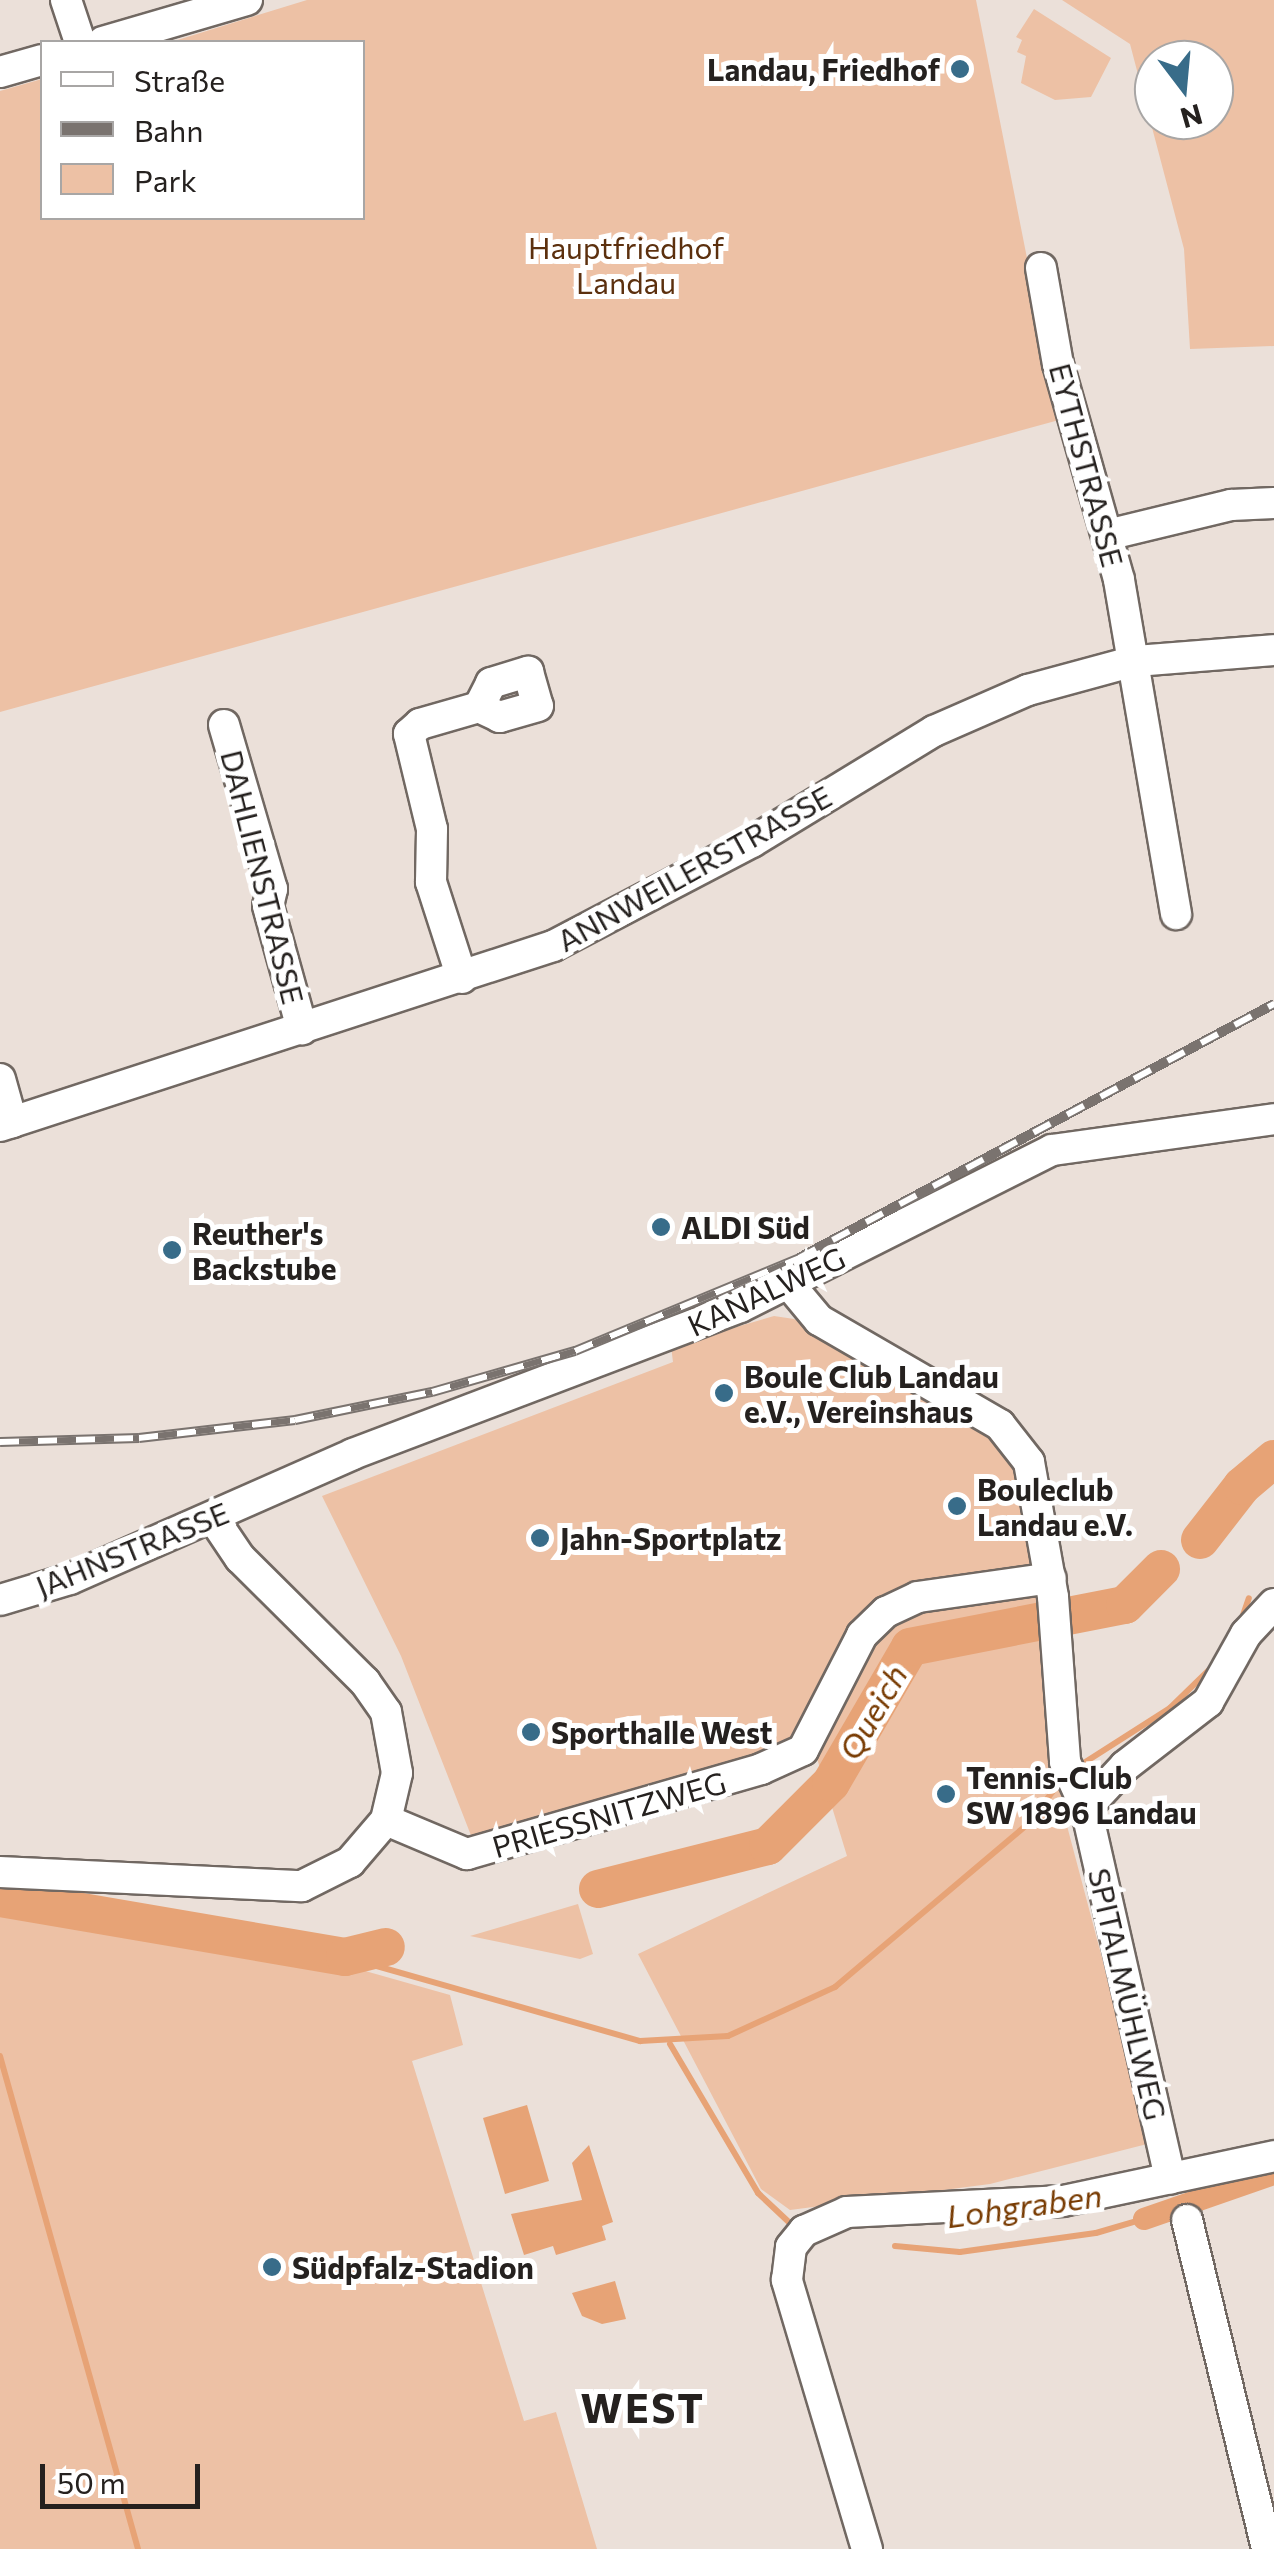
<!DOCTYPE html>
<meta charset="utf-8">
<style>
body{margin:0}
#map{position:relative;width:1274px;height:2549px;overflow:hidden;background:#ebe0d9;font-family:Commissioner,sans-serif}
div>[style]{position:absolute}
.green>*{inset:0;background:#edc1a5}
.water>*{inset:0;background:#e7a376}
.stream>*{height:6px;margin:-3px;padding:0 3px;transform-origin:3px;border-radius:3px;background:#e7a376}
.canal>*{height:22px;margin:-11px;padding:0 11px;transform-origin:11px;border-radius:11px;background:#e7a376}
.river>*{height:38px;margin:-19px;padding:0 19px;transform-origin:19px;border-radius:19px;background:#e7a376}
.roads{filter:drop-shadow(2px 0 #716862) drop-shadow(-2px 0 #716862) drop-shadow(0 2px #716862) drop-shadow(0 -2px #716862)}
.minor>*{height:30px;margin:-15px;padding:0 15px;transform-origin:15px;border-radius:15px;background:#fff}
.rail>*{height:10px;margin-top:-5px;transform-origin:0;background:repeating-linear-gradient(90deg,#fff 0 19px,#7a736f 0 38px);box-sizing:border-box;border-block:2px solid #7a736f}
.dots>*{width:28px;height:28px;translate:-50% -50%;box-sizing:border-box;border:5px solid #fff;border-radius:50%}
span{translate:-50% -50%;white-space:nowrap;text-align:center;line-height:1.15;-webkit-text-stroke:10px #fff;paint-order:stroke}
.poi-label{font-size:30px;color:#25211f;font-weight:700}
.right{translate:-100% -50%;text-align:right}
.left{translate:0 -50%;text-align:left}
.park-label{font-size:30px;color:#5c300e}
.street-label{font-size:30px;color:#25211f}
.water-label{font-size:32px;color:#783b02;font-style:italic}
.district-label{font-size:40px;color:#25211f;font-weight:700;letter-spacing:2.5px}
.legend{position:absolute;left:40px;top:40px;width:325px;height:180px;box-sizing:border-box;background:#fff;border:2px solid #a8a6a5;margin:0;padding:12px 18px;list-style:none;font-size:30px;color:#25211f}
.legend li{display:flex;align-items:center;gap:20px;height:50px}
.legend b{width:50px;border:2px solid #a8a6a5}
.north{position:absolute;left:1134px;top:40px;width:100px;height:100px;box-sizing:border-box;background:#fff;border:2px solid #a8a6a5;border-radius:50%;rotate:164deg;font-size:28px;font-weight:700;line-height:40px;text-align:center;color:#25211f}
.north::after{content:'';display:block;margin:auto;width:35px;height:45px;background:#386c89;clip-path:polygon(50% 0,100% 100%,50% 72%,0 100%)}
.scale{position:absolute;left:40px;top:2464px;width:160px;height:45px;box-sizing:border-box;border:5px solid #25211f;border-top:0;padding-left:12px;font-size:30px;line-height:35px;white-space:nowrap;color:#25211f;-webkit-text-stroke:8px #fff;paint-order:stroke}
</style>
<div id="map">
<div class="green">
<i style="clip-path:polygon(307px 0,976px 0,1059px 420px,0 712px,0 91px,42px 79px,42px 218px,362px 218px,362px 42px,171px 42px)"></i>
<i style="clip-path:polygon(evenodd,1062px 0,1274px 0,1274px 346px,1190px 349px,1184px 249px,1130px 44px,1062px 0,1154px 60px,1214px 60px,1214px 120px,1154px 120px,1154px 60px)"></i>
<i style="clip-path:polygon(1034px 9px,1111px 58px,1091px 97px,1055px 100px,1021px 83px,1026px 56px,1017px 52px,1022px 40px,1016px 37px)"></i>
<i style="clip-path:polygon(774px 1316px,794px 1319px,953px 1402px,1010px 1439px,1024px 1476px,1066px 1822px,1151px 2143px,990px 2184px,790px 2210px,761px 2189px,638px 1954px,847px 1856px,808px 1729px,723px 1770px,472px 1838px,401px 1656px,322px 1496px,673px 1362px,671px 1346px)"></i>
<i style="clip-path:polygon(578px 1904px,593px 1954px,580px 1959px,470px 1936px)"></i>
<i style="clip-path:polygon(0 1905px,337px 1963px,450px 1995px,463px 2045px,412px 2061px,524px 2421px,556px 2412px,597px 2549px,0 2549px)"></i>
</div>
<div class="water">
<i style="clip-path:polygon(527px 2105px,549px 2181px,505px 2194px,483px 2118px)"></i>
<i style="clip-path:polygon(589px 2145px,613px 2222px,602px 2226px,606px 2240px,556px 2255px,553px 2246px,524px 2255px,511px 2214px,582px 2200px,572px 2163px)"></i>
<i style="clip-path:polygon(615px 2281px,626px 2319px,602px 2324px,582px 2316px,572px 2293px)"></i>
</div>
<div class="stream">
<i style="left:1241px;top:1621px;width:24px;rotate:-71deg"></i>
<i style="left:1076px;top:1768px;width:112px;rotate:-32.6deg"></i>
<i style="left:1170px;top:1708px;width:56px;rotate:-44.3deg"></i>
<i style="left:345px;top:1957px;width:307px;rotate:15.9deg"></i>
<i style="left:640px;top:2041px;width:88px;rotate:-3.3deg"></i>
<i style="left:728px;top:2036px;width:118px;rotate:-24.6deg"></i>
<i style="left:835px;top:1987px;width:251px;rotate:-40.2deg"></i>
<i style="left:1027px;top:1825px;width:59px;rotate:-52.5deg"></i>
<i style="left:670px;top:2044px;width:173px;rotate:59.4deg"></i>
<i style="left:758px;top:2193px;width:47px;rotate:43.3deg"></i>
<i style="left:0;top:2056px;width:512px;rotate:74.36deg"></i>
<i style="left:895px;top:2246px;width:65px;rotate:5.3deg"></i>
<i style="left:960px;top:2252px;width:137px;rotate:-8deg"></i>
<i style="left:1096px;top:2233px;width:50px;rotate:-16.3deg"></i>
</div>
<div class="canal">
<i style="left:1144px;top:2219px;width:138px;rotate:-19.1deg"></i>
</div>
<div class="river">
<i style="left:1200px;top:1540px;width:68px;rotate:-52.1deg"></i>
<i style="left:1242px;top:1486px;width:42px;rotate:-40.2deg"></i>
<i style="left:598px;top:1889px;width:175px;rotate:-14.2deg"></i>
<i style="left:768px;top:1846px;width:89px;rotate:-45deg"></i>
<i style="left:831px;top:1783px;width:157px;rotate:-59.8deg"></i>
<i style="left:910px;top:1647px;width:219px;rotate:-11.1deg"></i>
<i style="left:1125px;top:1605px;width:51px;rotate:-45deg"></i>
<i style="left:0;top:1898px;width:350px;rotate:9.7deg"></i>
<i style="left:345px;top:1957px;width:42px;rotate:-13.7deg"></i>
</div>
<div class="roads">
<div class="minor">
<i style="left:66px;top:0;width:44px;rotate:71.6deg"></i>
<i style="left:103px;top:42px;width:150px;rotate:-16.3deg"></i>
<i style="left:0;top:72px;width:44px;rotate:-15.9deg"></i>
<i style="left:1041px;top:268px;width:97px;rotate:80deg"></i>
<i style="left:1058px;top:364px;width:224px;rotate:74.2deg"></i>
<i style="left:1119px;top:580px;width:339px;rotate:80.3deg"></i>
<i style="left:1107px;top:535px;width:128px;rotate:-13.6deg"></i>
<i style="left:1231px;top:505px;width:43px;rotate:-2.7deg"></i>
<i style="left:528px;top:672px;width:35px;rotate:74deg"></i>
<i style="left:538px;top:706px;width:40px;rotate:164deg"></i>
<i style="left:500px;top:717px;width:23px;rotate:-155deg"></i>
<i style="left:479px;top:707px;width:27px;rotate:-63deg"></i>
<i style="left:491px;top:683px;width:39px;rotate:-17deg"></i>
<i style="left:224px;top:725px;width:171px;rotate:73.7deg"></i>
<i style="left:272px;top:889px;width:17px;rotate:103deg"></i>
<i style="left:268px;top:906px;width:128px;rotate:74.5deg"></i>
<i style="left:462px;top:978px;width:101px;rotate:-107.9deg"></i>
<i style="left:431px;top:882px;width:53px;rotate:-88.9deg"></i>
<i style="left:432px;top:829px;width:98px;rotate:-103.6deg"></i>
<i style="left:409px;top:734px;width:15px;rotate:-42deg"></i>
<i style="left:420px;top:724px;width:61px;rotate:-16.1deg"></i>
<i style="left:0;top:1079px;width:45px;rotate:74.4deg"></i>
<i style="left:0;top:1126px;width:582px;rotate:-18.03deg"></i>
<i style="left:553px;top:946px;width:225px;rotate:-27.6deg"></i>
<i style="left:752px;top:842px;width:213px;rotate:-31.4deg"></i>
<i style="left:934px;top:731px;width:103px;rotate:-23.6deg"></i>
<i style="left:1028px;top:690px;width:111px;rotate:-15.2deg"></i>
<i style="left:1135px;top:661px;width:139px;rotate:-4.5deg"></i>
<i style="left:789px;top:1284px;width:47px;rotate:50.2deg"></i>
<i style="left:819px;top:1320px;width:209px;rotate:30.1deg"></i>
<i style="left:1000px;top:1425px;width:47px;rotate:51.9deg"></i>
<i style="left:1029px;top:1462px;width:137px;rotate:79.9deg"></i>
<i style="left:1053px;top:1597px;width:165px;rotate:85.8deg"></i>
<i style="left:1065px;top:1762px;width:51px;rotate:65.5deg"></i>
<i style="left:1086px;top:1808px;width:380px;rotate:77.2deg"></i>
<i style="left:0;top:1600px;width:73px;rotate:-16.7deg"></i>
<i style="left:70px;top:1579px;width:309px;rotate:-23.8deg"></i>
<i style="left:353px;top:1454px;width:414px;rotate:-20.8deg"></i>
<i style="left:740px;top:1307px;width:349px;rotate:-26.7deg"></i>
<i style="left:1052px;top:1150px;width:224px;rotate:-7.9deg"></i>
<i style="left:1086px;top:1808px;width:57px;rotate:-47.1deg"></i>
<i style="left:1125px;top:1766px;width:105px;rotate:-37.6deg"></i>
<i style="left:1208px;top:1702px;width:78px;rotate:-60.8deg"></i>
<i style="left:1246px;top:1634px;width:41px;rotate:-47deg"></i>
<i style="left:386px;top:1820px;width:88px;rotate:22.8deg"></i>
<i style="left:467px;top:1854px;width:306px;rotate:-16.1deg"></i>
<i style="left:761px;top:1769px;width:46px;rotate:-24.3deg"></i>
<i style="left:803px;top:1750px;width:129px;rotate:-62.8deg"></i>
<i style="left:862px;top:1635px;width:33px;rotate:-44deg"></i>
<i style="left:886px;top:1612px;width:35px;rotate:-25deg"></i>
<i style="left:918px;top:1597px;width:134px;rotate:-8.1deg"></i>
<i style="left:0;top:1872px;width:302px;rotate:2.7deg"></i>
<i style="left:302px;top:1886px;width:54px;rotate:-26.6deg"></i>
<i style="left:350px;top:1862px;width:55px;rotate:-49.4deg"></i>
<i style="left:386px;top:1820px;width:48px;rotate:-76.8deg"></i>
<i style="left:397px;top:1773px;width:62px;rotate:-100.2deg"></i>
<i style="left:386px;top:1712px;width:37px;rotate:-125deg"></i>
<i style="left:365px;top:1682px;width:176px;rotate:-135.2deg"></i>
<i style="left:240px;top:1558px;width:48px;rotate:-124deg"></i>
<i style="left:1187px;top:2220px;width:339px;rotate:76.3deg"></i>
<i style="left:867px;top:2549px;width:281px;rotate:-106.6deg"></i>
<i style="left:787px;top:2280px;width:33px;rotate:-83deg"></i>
<i style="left:791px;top:2247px;width:21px;rotate:-51deg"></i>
<i style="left:804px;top:2231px;width:47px;rotate:-23.8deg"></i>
<i style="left:847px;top:2212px;width:216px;rotate:-2.9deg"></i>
<i style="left:1063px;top:2201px;width:216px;rotate:-12deg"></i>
</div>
</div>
<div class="rail">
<i style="left:0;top:1442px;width:139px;rotate:-1.6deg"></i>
<i style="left:139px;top:1438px;width:157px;rotate:-6.6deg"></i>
<i style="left:295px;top:1420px;width:140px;rotate:-11.6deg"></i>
<i style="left:432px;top:1392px;width:149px;rotate:-16deg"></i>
<i style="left:575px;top:1351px;width:243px;rotate:-22.5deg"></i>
<i style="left:799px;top:1258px;width:539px;rotate:-28.14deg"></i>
</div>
<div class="dots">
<i style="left:960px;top:69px;background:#386c89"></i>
<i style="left:661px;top:1227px;background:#386c89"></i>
<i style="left:172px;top:1250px;background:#386c89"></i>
<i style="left:724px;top:1393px;background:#386c89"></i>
<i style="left:957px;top:1506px;background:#386c89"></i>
<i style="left:540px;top:1538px;background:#386c89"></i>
<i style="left:531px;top:1732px;background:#386c89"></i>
<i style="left:946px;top:1794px;background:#386c89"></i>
<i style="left:272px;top:2267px;background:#386c89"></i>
</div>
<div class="poi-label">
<span class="right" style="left:940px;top:69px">Landau, Friedhof</span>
<span class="left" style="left:681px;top:1227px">ALDI Süd</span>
<span class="left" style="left:192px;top:1250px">Reuther's<br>Backstube</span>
<span class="left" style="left:744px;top:1393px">Boule Club Landau<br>e.V., Vereinshaus</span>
<span class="left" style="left:977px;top:1506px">Bouleclub<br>Landau e.V.</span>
<span class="left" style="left:560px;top:1538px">Jahn-Sportplatz</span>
<span class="left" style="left:551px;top:1732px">Sporthalle West</span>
<span class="left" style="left:966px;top:1794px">Tennis-Club<br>SW 1896 Landau</span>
<span class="left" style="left:292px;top:2267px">Südpfalz-Stadion</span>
</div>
<div class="park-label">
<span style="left:626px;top:264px">Hauptfriedhof<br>Landau</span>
</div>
<div class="street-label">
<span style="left:1087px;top:465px;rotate:75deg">EYTHSTRASSE</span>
<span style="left:694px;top:868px;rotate:-29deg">ANNWEILERSTRASSE</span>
<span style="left:263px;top:877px;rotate:76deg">DAHLIENSTRASSE</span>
<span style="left:766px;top:1291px;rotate:-25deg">KANALWEG</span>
<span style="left:132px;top:1549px;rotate:-22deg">JAHNSTRASSE</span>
<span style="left:609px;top:1814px;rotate:-16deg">PRIESSNITZWEG</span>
<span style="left:1128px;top:1994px;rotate:77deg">SPITALMÜHLWEG</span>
</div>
<div class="water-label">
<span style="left:872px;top:1712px;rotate:-60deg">Queich</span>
<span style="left:1024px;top:2205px;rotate:-8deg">Lohgraben</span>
</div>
<div class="district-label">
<span style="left:643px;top:2407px">WEST</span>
</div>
<ul class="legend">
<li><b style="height:12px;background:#fff"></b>Straße</li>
<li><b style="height:12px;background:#7a736f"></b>Bahn</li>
<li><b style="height:28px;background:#edc1a5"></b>Park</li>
</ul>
<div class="north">N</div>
<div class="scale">50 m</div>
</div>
